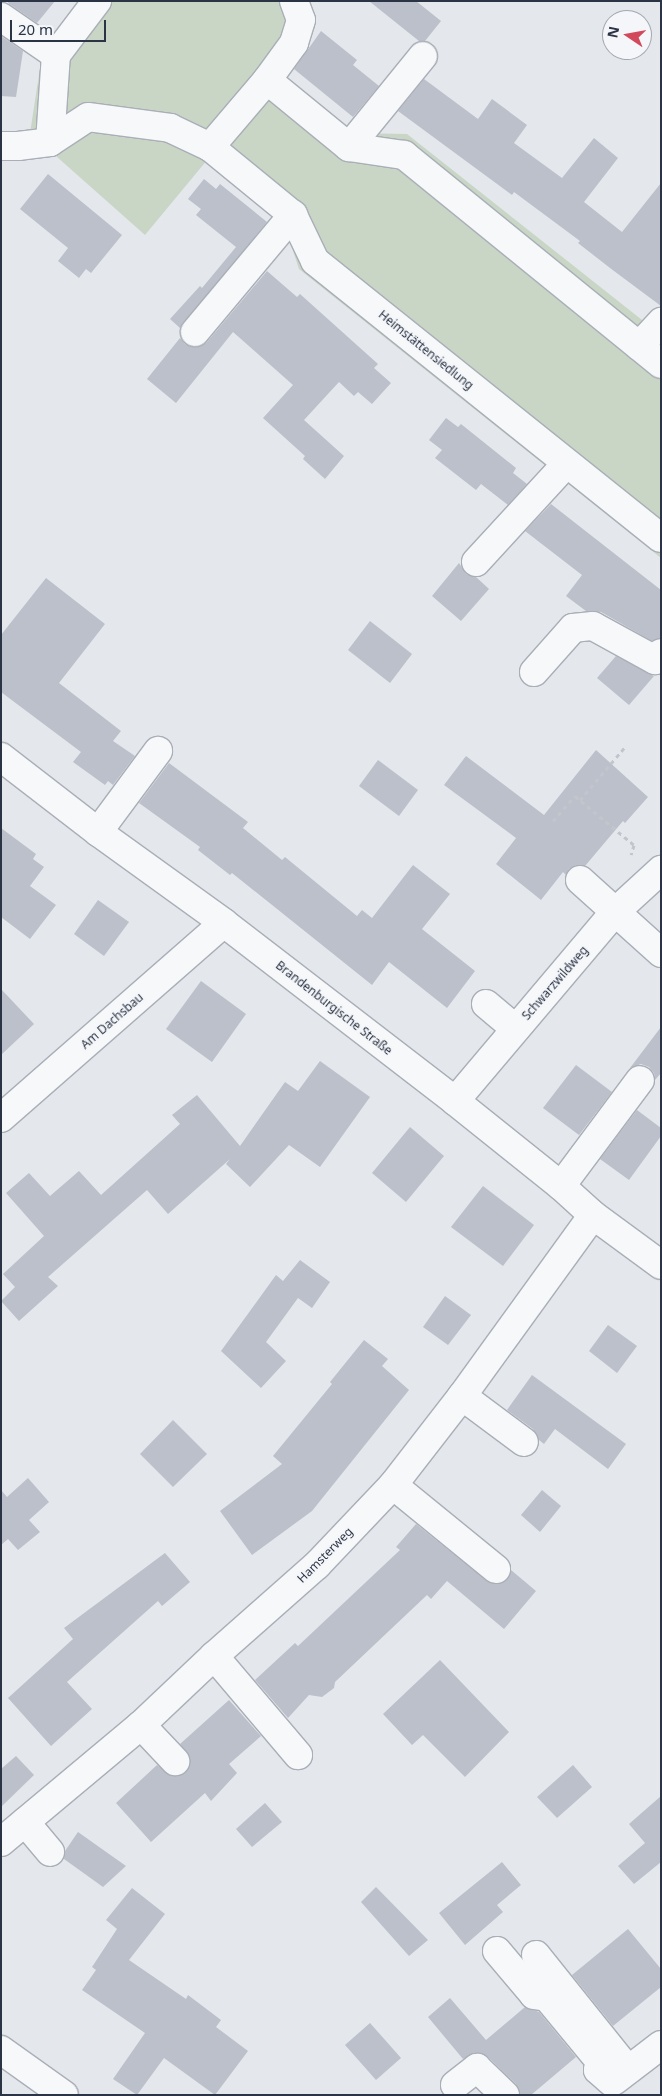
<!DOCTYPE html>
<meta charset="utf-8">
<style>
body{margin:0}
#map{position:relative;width:662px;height:2096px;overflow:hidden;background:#e4e7ec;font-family:"Noto Sans",sans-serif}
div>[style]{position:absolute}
.green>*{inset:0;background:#c9d6c5}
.building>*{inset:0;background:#bbc0ca}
.path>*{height:3px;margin-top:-1.5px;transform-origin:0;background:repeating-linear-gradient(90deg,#c2c5cb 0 4px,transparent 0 8px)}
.roads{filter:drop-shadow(1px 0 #a9aeb7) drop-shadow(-1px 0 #a9aeb7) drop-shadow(0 1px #a9aeb7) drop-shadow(0 -1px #a9aeb7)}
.minor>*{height:28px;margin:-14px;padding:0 14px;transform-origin:14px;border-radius:14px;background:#f7f8fa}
span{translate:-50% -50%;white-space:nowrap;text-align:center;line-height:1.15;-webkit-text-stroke:4px #f4f6f9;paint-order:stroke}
.street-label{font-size:12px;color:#2b3445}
.frame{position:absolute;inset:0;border:2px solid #2b3445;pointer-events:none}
.north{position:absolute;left:602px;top:10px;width:50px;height:50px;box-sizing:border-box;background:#f4f6f9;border:1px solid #a4a8b1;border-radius:50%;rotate:282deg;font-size:14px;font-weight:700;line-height:20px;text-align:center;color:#2b3445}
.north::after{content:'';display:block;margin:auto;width:18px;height:22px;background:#d1495b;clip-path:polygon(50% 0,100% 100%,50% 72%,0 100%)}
.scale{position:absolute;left:10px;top:20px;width:96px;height:22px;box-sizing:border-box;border:2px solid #2b3445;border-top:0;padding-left:6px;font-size:15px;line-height:18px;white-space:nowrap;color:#2b3445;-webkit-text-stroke:4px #f4f6f9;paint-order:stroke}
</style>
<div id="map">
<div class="green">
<i style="clip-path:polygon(78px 1px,308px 1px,315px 28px,279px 73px,350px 133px,407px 134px,661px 335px,661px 558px,299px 269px,282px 217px,208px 159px,145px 235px,30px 133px,43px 49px)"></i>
</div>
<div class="building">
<i style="clip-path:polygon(9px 1px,55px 1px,37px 23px,8px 3px)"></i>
<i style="clip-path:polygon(369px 1px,416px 1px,441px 21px,425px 41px,419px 41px)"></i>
<i style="clip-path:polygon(321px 31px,357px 60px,353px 65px,379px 86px,353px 117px,294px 69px)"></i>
<i style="clip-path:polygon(1px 36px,23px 51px,16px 97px,1px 96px)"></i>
<i style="clip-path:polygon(424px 79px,478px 119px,492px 99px,527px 125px,514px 143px,562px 178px,594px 138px,618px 158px,584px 202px,622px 232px,661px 183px,661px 306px,610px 268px,578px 243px,580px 241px,514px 192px,512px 195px,398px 111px)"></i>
<i style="clip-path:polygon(48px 174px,122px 235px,91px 273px,86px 269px,79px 278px,58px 261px,68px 248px,20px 209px)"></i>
<i style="clip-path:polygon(204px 179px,216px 189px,220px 184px,267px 222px,180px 328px,170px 319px,200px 286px,202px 288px,236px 247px,196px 215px,201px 209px,188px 199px)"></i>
<i style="clip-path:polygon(267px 271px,297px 297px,300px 294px,378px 364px,374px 368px,391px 383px,372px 404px,358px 392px,354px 396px,339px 382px,304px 420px,344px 456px,325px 479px,303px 459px,305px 456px,263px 418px,293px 385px,233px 332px,176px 403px,147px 379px,180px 338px,185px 344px,193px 347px,201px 346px,207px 342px)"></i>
<i style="clip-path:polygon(446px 418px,458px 427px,461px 424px,516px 468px,513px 473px,527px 484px,508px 505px,481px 484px,476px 490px,435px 458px,442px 450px,429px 440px)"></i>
<i style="clip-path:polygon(551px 504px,661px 590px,661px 638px,652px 641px,601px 612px,586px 611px,566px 596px,582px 575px,525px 531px)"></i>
<i style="clip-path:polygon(459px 563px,466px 574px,476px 577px,489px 589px,461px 621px,432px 596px)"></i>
<i style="clip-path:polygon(46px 578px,105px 624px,59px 683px,121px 731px,113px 741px,135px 756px,113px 785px,108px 781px,105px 785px,73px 762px,81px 752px,1px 692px,1px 635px)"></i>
<i style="clip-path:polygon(370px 621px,412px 654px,390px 683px,348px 650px)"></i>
<i style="clip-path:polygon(616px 656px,654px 676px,629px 705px,597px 678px)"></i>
<i style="clip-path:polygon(596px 750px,648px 797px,625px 823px,623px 821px,585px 866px,576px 865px,569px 869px,566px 875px,563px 872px,541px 900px,496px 864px,516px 838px,444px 785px,466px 756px,544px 815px)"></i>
<i style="clip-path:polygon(378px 760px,418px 790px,399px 816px,359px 786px)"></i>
<i style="clip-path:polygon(169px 763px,248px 822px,243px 828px,282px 860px,285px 857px,357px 916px,362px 910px,372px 918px,413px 865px,450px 894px,422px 929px,475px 971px,447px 1008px,389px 962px,372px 985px,232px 873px,230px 875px,198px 850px,200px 847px,139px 803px)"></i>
<i style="clip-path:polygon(1px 828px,36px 854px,33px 859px,44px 867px,30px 886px,56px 905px,30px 939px,1px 917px)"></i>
<i style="clip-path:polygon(98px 900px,129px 922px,104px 956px,74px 934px)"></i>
<i style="clip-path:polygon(201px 981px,246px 1014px,212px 1062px,166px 1029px)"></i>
<i style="clip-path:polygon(1px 989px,34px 1024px,1px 1055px)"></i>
<i style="clip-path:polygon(661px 1027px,661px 1073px,655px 1080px,654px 1073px,649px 1067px,641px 1064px,630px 1068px)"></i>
<i style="clip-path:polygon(320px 1061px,370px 1097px,320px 1167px,289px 1145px,250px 1187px,226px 1164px,230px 1159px,168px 1214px,147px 1190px,48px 1277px,58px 1286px,19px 1321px,1px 1301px,15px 1287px,3px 1274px,44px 1236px,6px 1193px,29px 1173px,50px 1196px,79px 1171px,101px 1195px,180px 1124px,172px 1115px,197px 1095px,240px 1146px,285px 1082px,298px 1091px)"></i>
<i style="clip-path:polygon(576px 1065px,612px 1092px,579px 1135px,543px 1108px)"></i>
<i style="clip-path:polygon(637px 1110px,661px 1128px,661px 1136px,629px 1180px,600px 1159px)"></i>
<i style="clip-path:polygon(410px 1127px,444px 1156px,406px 1202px,372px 1173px)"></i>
<i style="clip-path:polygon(483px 1186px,534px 1225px,503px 1266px,451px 1227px)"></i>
<i style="clip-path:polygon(300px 1260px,330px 1282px,312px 1308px,298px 1298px,266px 1342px,286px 1361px,261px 1388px,221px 1351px,276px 1275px,283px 1281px)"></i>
<i style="clip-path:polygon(445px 1296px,471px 1315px,448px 1345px,423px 1327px)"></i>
<i style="clip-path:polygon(608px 1325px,637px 1346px,617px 1373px,589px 1351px)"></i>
<i style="clip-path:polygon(364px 1340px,388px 1359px,382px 1366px,409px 1390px,312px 1511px,252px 1555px,220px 1511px,282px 1464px,273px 1456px,332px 1384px,330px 1382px)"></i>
<i style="clip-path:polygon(532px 1375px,626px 1444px,608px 1469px,555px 1429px,544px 1444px,539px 1440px,533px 1429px,507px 1410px)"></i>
<i style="clip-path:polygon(173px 1420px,207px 1454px,173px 1487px,140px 1454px)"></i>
<i style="clip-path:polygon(28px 1478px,49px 1502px,29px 1520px,40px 1532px,18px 1550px,8px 1539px,1px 1545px,1px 1490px,7px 1497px)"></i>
<i style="clip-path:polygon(542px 1490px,561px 1506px,540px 1532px,521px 1515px)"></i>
<i style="clip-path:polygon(416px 1524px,487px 1581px,494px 1584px,502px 1583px,508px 1578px,511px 1570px,536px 1591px,504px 1629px,447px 1581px,431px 1599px,427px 1595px,335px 1682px,334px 1688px,322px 1697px,309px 1695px,288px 1718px,255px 1680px,295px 1643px,298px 1646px,400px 1550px,396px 1547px)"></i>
<i style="clip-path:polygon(165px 1553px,190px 1582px,162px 1606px,158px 1601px,67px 1682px,92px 1709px,51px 1746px,8px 1698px,73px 1639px,64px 1628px)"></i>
<i style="clip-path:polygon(440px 1660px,509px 1732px,465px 1777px,423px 1735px,412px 1745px,383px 1714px)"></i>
<i style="clip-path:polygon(229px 1700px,261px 1736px,229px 1764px,237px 1773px,211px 1801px,205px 1793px,151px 1842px,116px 1803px,157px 1765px,171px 1776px,178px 1776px,185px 1773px,190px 1766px,190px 1758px,180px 1744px)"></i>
<i style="clip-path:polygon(16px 1756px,34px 1775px,1px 1807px,1px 1769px)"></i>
<i style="clip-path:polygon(573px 1765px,592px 1787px,557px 1818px,537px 1797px)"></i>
<i style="clip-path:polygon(661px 1796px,661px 1862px,634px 1884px,618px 1866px,645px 1843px,629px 1824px)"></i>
<i style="clip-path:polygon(265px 1803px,282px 1822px,252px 1847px,236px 1829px)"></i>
<i style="clip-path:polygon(78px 1832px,126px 1866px,103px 1887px,64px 1859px,65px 1851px)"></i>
<i style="clip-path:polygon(502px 1862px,521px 1885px,497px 1905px,503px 1912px,465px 1945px,439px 1913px)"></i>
<i style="clip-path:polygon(376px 1887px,428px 1940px,409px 1956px,361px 1902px)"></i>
<i style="clip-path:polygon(132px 1888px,165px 1914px,129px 1960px,186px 1999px,188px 1995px,221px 2020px,216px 2027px,248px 2051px,215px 2095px,164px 2058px,137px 2095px,113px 2079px,145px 2033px,82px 1990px,96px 1970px,92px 1967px,117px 1929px,106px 1920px)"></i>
<i style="clip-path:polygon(628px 1929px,661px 1969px,661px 1987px,613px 2026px,572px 1975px)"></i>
<i style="clip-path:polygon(450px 1998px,486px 2040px,525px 2007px,539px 2012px,576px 2057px,531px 2095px,520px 2095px,516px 2084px,487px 2056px,475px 2053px,463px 2059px,428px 2017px)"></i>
<i style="clip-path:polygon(370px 2023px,401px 2058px,376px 2080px,345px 2045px)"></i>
</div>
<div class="path">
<i style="left:580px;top:800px;width:70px;rotate:-49.7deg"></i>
<i style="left:553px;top:821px;width:33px;rotate:-49deg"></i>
<i style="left:575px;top:796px;width:77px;rotate:39.7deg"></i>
<i style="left:634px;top:845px;width:10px;rotate:107deg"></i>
</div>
<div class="roads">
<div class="minor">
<i style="left:294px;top:1px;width:20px;rotate:70deg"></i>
<i style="left:301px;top:20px;width:24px;rotate:107deg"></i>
<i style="left:294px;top:43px;width:46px;rotate:126.1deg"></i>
<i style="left:267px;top:80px;width:106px;rotate:39.3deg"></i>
<i style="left:349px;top:147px;width:56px;rotate:8.3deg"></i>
<i style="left:404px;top:155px;width:331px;rotate:39.1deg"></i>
<i style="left:1px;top:17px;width:67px;rotate:34.6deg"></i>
<i style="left:50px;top:142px;width:87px;rotate:-86.1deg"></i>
<i style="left:56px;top:55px;width:68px;rotate:-52.8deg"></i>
<i style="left:1px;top:146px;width:17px"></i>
<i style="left:18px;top:146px;width:32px;rotate:-7deg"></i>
<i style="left:50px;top:142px;width:45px;rotate:-33.3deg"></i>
<i style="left:88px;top:117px;width:83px;rotate:7.6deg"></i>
<i style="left:170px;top:128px;width:44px;rotate:25.4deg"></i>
<i style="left:210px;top:147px;width:107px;rotate:39.3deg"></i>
<i style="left:293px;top:215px;width:51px;rotate:64.4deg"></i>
<i style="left:315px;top:261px;width:443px;rotate:38.7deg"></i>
<i style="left:210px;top:147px;width:88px;rotate:-49.6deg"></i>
<i style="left:349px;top:147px;width:117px;rotate:-50.9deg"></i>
<i style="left:195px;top:332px;width:153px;rotate:-50.1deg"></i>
<i style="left:639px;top:346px;width:33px;rotate:-47deg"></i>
<i style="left:476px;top:562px;width:134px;rotate:-47.4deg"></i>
<i style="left:534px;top:672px;width:59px;rotate:-48.4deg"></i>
<i style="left:573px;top:628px;width:20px;rotate:-6deg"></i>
<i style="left:593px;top:626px;width:71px;rotate:28.7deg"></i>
<i style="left:655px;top:660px;width:9px;rotate:-49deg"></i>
<i style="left:1px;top:757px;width:123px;rotate:37.7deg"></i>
<i style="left:98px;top:832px;width:155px;rotate:35.8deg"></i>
<i style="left:224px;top:923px;width:292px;rotate:37.6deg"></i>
<i style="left:455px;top:1101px;width:136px;rotate:38.7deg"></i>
<i style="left:561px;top:1186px;width:43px;rotate:42.2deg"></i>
<i style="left:593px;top:1215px;width:84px;rotate:36.3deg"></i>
<i style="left:98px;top:832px;width:101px;rotate:-53.5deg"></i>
<i style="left:580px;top:880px;width:109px;rotate:42deg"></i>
<i style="left:486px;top:1004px;width:38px;rotate:40deg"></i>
<i style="left:455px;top:1101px;width:246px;rotate:-49.8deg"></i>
<i style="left:614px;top:913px;width:64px;rotate:-42.5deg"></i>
<i style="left:1px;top:1118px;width:296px;rotate:-41.2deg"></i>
<i style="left:561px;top:1186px;width:132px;rotate:-53.3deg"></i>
<i style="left:462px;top:1396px;width:77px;rotate:36.6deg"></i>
<i style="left:393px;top:1485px;width:133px;rotate:39.2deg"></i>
<i style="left:214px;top:1656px;width:130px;rotate:49.7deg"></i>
<i style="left:141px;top:1725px;width:50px;rotate:46.6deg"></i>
<i style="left:25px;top:1822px;width:39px;rotate:50deg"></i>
<i style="left:1px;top:1842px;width:182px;rotate:-39.9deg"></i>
<i style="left:141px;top:1725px;width:100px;rotate:-43.4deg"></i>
<i style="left:214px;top:1656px;width:137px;rotate:-41.5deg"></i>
<i style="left:317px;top:1565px;width:110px;rotate:-46.5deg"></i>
<i style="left:393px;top:1485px;width:113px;rotate:-52.2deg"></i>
<i style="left:462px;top:1396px;width:223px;rotate:-54.1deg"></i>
<i style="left:497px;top:1951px;width:57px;rotate:49.9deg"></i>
<i style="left:534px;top:1995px;width:13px;rotate:9deg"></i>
<i style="left:547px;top:1997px;width:88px;rotate:50.5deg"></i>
<i style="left:603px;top:2065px;width:7px;rotate:135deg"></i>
<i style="left:598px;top:2070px;width:18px;rotate:41deg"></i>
<i style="left:536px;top:1955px;width:147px;rotate:51.3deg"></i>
<i style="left:1px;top:2050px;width:77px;rotate:35.5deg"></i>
<i style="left:614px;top:2081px;width:59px;rotate:-37.5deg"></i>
<i style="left:455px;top:2085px;width:28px;rotate:-38deg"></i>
<i style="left:477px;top:2068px;width:39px;rotate:44deg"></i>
</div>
</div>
<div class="street-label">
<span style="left:426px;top:350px;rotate:39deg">Heimstättensiedlung</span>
<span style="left:555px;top:983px;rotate:-49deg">Schwarzwildweg</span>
<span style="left:334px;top:1008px;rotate:38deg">Brandenburgische Straße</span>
<span style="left:112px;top:1021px;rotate:-41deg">Am Dachsbau</span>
<span style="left:325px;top:1555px;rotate:-45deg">Hamsterweg</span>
</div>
<div class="frame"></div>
<div class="north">N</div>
<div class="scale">20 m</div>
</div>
